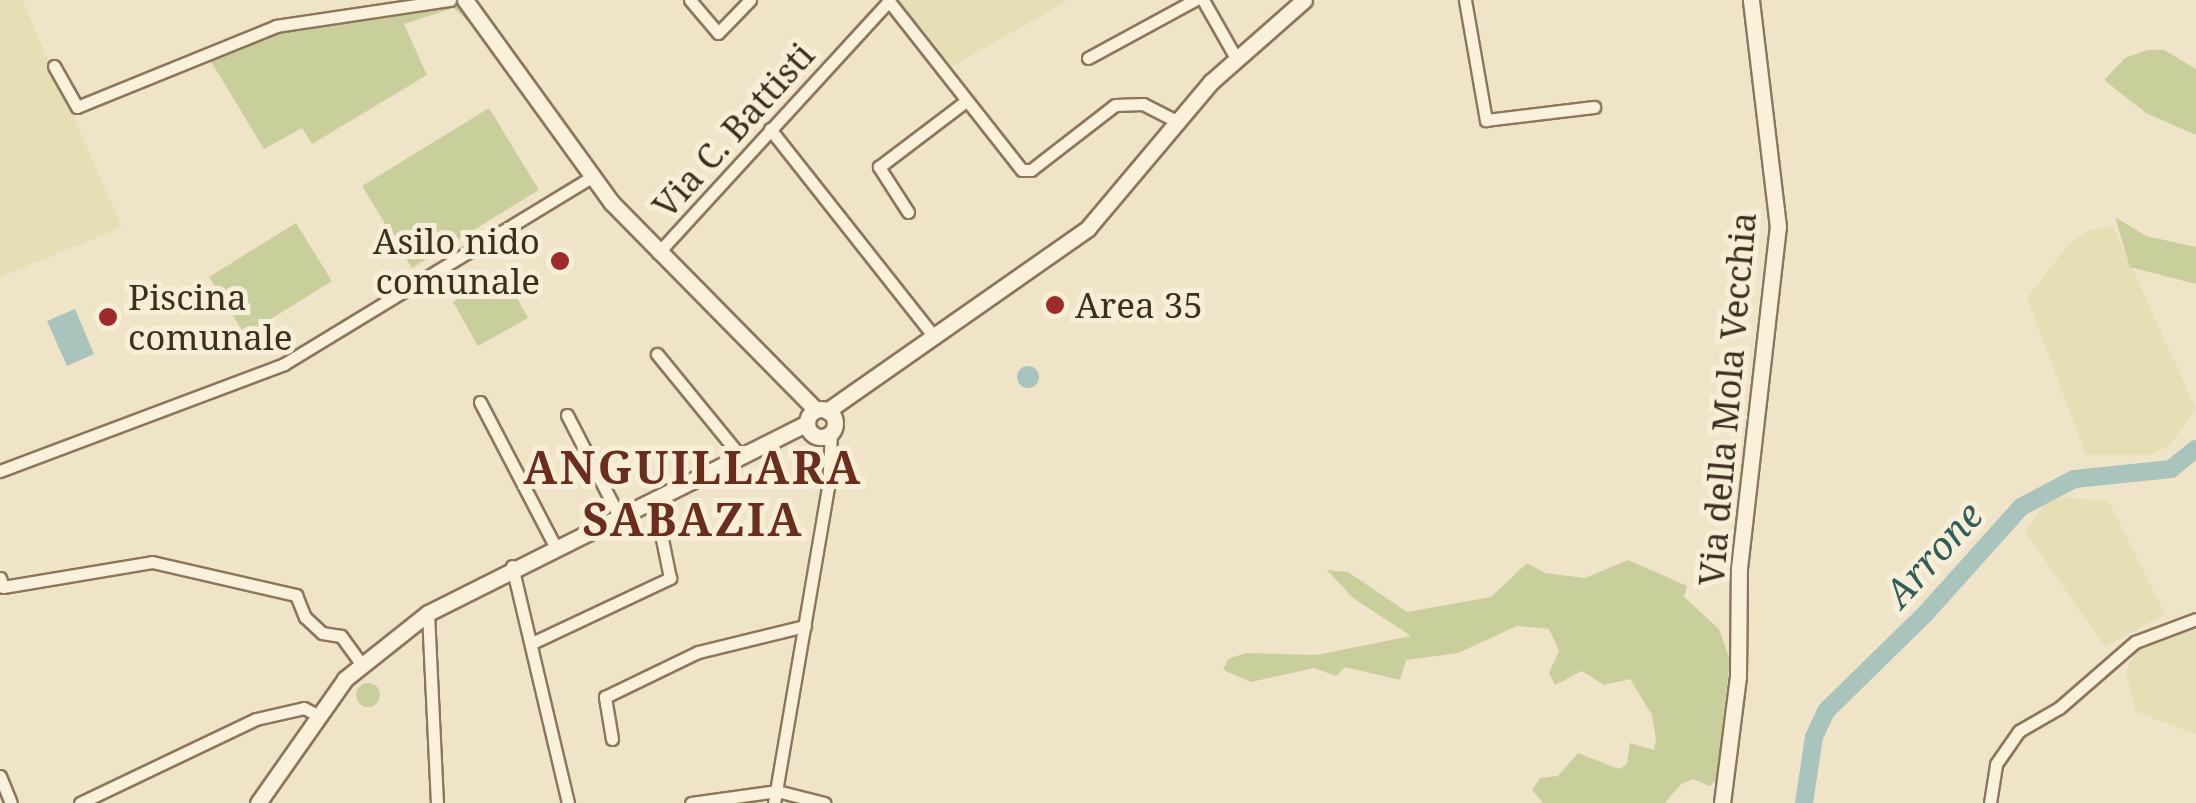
<!DOCTYPE html>
<style>
body{margin:0}
#map{position:relative;width:2196px;height:803px;overflow:hidden;background:#f0e4c8;font-family:"Noto Serif",serif}
div>[style]{position:absolute}
.farmland>*{inset:0;background:#e6deb5}
.green>*{inset:0;background:#c9cf9b}
.round{border-radius:50%}
.water>*{inset:0;background:#a9c4bc}
.river>*{height:18px;margin:-9px;padding:0 9px;transform-origin:9px;border-radius:9px;background:#a9c4bc}
.roads{filter:drop-shadow(2px 0 #8d765c) drop-shadow(-2px 0 #8d765c) drop-shadow(0 2px #8d765c) drop-shadow(0 -2px #8d765c)}
.street>*{height:11px;margin:-5.5px;padding:0 5.5px;transform-origin:5.5px;border-radius:5.5px;background:#faf1dc}
.secondary>*{height:15px;margin:-7.5px;padding:0 7.5px;transform-origin:7.5px;border-radius:7.5px;background:#faf1dc}
.secondary>.ring{margin:-7.5px;padding:0;box-sizing:content-box;background:none;border:15px solid #faf1dc;border-radius:50%}
.dots>*{width:28px;height:28px;translate:-50% -50%;box-sizing:border-box;border:5px solid #f7eed8;border-radius:50%}
span{translate:-50% -50%;white-space:nowrap;text-align:center;line-height:1.15;-webkit-text-stroke:10px #f7eed8;paint-order:stroke}
.street-label{font-size:35px;color:#3d2e20}
.poi-label{font-size:35px;color:#3d2e20}
.right{translate:-100% -50%;text-align:right}
.left{translate:0 -50%;text-align:left}
.water-label{font-size:38px;color:#2f5d5a;font-style:italic}
.district-label{font-size:45px;color:#6b2e1e;font-weight:700;letter-spacing:2.5px}
</style>
<div id="map">
<div class="farmland">
<i style="clip-path:polygon(0 0,22px 0,122px 227px,0 277px)"></i>
<i style="clip-path:polygon(896px 0,1069px 0,949px 68px)"></i>
<i style="clip-path:polygon(2113px 226px,2196px 409px,2169px 446px,2150px 455px,2086px 455px,2027px 298px,2068px 245px,2089px 230px)"></i>
<i style="clip-path:polygon(2062px 497px,2109px 501px,2165px 614px,2105px 647px,2025px 531px,2046px 503px)"></i>
<i style="clip-path:polygon(2196px 626px,2196px 734px,2136px 712px,2126px 672px,2139px 644px)"></i>
</div>
<div class="green">
<i style="clip-path:polygon(452px 2px,467px 11px,484px 37px,454px 8px,404px 24px,427px 75px,312px 144px,302px 128px,264px 149px,207px 55px,283px 28px)"></i>
<i style="clip-path:polygon(2148px 50px,2164px 50px,2196px 69px,2196px 135px,2146px 113px,2104px 80px,2125px 58px)"></i>
<i style="clip-path:polygon(489px 108px,539px 190px,412px 268px,362px 186px)"></i>
<i style="clip-path:polygon(2115px 217px,2146px 236px,2196px 247px,2196px 284px,2130px 267px)"></i>
<i style="clip-path:polygon(296px 223px,332px 281px,245px 335px,209px 277px)"></i>
<i style="clip-path:polygon(503px 272px,528px 318px,478px 346px,453px 302px)"></i>
<i style="clip-path:polygon(1628px 560px,1687px 586px,1684px 597px,1719px 629px,1730px 660px,1716px 780px,1710px 786px,1693px 779px,1680px 785px,1665px 803px,1543px 803px,1532px 790px,1540px 778px,1558px 776px,1578px 753px,1619px 769px,1627px 764px,1630px 743px,1654px 750px,1656px 739px,1652px 715px,1630px 679px,1604px 685px,1582px 671px,1555px 685px,1549px 673px,1559px 651px,1549px 629px,1517px 626px,1458px 653px,1406px 660px,1400px 680px,1345px 667px,1336px 676px,1314px 668px,1251px 682px,1223px 670px,1228px 659px,1246px 653px,1316px 655px,1411px 636px,1353px 598px,1327px 570px,1348px 572px,1407px 612px,1491px 597px,1527px 563px,1545px 573px,1585px 578px)"></i>
<i class="round" style="left:356px;top:683px;width:24px;height:24px"></i>
</div>
<div class="water">
<i style="clip-path:polygon(75px 309px,94px 354px,67px 366px,47px 321px)"></i>
<i class="round" style="left:1017px;top:366px;width:22px;height:22px"></i>
</div>
<div class="river">
<i style="left:1804px;top:803px;width:67px;rotate:-81.4deg"></i>
<i style="left:1814px;top:737px;width:29px;rotate:-65deg"></i>
<i style="left:1826px;top:711px;width:140px;rotate:-44.4deg"></i>
<i style="left:1926px;top:613px;width:142px;rotate:-48.1deg"></i>
<i style="left:2021px;top:507px;width:60px;rotate:-27.8deg"></i>
<i style="left:2074px;top:479px;width:98px;rotate:-5.9deg"></i>
<i style="left:2171px;top:469px;width:32px;rotate:-39deg"></i>
</div>
<div class="roads">
<div class="street">
<i style="left:690px;top:0;width:43px;rotate:49.7deg"></i>
<i style="left:718px;top:33px;width:46px;rotate:-45.9deg"></i>
<i style="left:888px;top:0;width:216px;rotate:51.8deg"></i>
<i style="left:1022px;top:170px;width:9px"></i>
<i style="left:1031px;top:170px;width:106px;rotate:-37.7deg"></i>
<i style="left:1115px;top:105px;width:28px;rotate:-2deg"></i>
<i style="left:1143px;top:104px;width:38px;rotate:27deg"></i>
<i style="left:1203px;top:0;width:67px;rotate:60.4deg"></i>
<i style="left:1465px;top:0;width:122px;rotate:80.1deg"></i>
<i style="left:1486px;top:120px;width:109px;rotate:-6.9deg"></i>
<i style="left:1088px;top:58px;width:122px;rotate:-28.5deg"></i>
<i style="left:54px;top:66px;width:47px;rotate:60.7deg"></i>
<i style="left:77px;top:107px;width:215px;rotate:-22.1deg"></i>
<i style="left:276px;top:26px;width:176px;rotate:-8.5deg"></i>
<i style="left:770px;top:129px;width:266px;rotate:51.7deg"></i>
<i style="left:908px;top:212px;width:54px;rotate:-122.8deg"></i>
<i style="left:879px;top:167px;width:109px;rotate:-37.2deg"></i>
<i style="left:658px;top:253px;width:342px;rotate:-47.5deg"></i>
<i style="left:657px;top:354px;width:133px;rotate:50.8deg"></i>
<i style="left:480px;top:402px;width:162px;rotate:62.5deg"></i>
<i style="left:567px;top:415px;width:114px;rotate:62.8deg"></i>
<i style="left:0;top:471px;width:303px;rotate:-20.6deg"></i>
<i style="left:284px;top:364px;width:360px;rotate:-31.3deg"></i>
<i style="left:512px;top:566px;width:244px;rotate:76.7deg"></i>
<i style="left:0;top:578px;width:9px;rotate:72deg"></i>
<i style="left:3px;top:587px;width:151px;rotate:-9.5deg"></i>
<i style="left:152px;top:562px;width:148px;rotate:12.9deg"></i>
<i style="left:296px;top:595px;width:24px;rotate:68deg"></i>
<i style="left:305px;top:617px;width:23px;rotate:43deg"></i>
<i style="left:322px;top:633px;width:19px;rotate:9deg"></i>
<i style="left:341px;top:636px;width:34px;rotate:54deg"></i>
<i style="left:428px;top:613px;width:190px;rotate:87.3deg"></i>
<i style="left:532px;top:643px;width:153px;rotate:-25.2deg"></i>
<i style="left:670px;top:578px;width:80px;rotate:-101.6deg"></i>
<i style="left:612px;top:739px;width:43px;rotate:-99.5deg"></i>
<i style="left:605px;top:697px;width:103px;rotate:-25.8deg"></i>
<i style="left:698px;top:652px;width:110px;rotate:-13.7deg"></i>
<i style="left:0;top:776px;width:29px;rotate:68deg"></i>
<i style="left:80px;top:803px;width:195px;rotate:-25.5deg"></i>
<i style="left:256px;top:719px;width:49px;rotate:-12.9deg"></i>
<i style="left:304px;top:708px;width:15px;rotate:28deg"></i>
<i style="left:691px;top:803px;width:87px;rotate:-7.9deg"></i>
<i style="left:777px;top:791px;width:49px;rotate:14.3deg"></i>
<i style="left:774px;top:803px;width:320px;rotate:-80.3deg"></i>
<i style="left:828px;top:488px;width:55px;rotate:-86.9deg"></i>
<i style="left:1990px;top:803px;width:39px;rotate:-81deg"></i>
<i style="left:1996px;top:764px;width:40px;rotate:-55.1deg"></i>
<i style="left:2019px;top:731px;width:46px;rotate:-29.9deg"></i>
<i style="left:2059px;top:708px;width:101px;rotate:-41deg"></i>
<i style="left:2135px;top:642px;width:65px;rotate:-20.7deg"></i>
</div>
<div class="secondary">
<i style="left:465px;top:0;width:249px;rotate:54.1deg"></i>
<i style="left:611px;top:202px;width:292px;rotate:45.4deg"></i>
<i class="ring" style="left:807px;top:409px;width:13px;height:13px"></i>
<i style="left:827px;top:411px;width:319px;rotate:-35deg"></i>
<i style="left:1088px;top:228px;width:191px;rotate:-49.9deg"></i>
<i style="left:1211px;top:82px;width:124px;rotate:-41.4deg"></i>
<i style="left:258px;top:803px;width:151px;rotate:-54.9deg"></i>
<i style="left:345px;top:679px;width:106px;rotate:-38.5deg"></i>
<i style="left:428px;top:613px;width:424px;rotate:-26.6deg"></i>
<i style="left:1722px;top:803px;width:127px;rotate:-82.8deg"></i>
<i style="left:1738px;top:677px;width:109px;rotate:-89.5deg"></i>
<i style="left:1739px;top:568px;width:343px;rotate:-83.5deg"></i>
<i style="left:1778px;top:227px;width:229px;rotate:-96.8deg"></i>
</div>
</div>
<div class="dots">
<i style="left:560px;top:261px;background:#9e2a2b"></i>
<i style="left:1055px;top:305px;background:#9e2a2b"></i>
<i style="left:108px;top:317px;background:#9e2a2b"></i>
</div>
<div class="street-label">
<span style="left:733px;top:130px;rotate:-48deg">Via C. Battisti</span>
<span style="left:1727px;top:399px;rotate:-85deg">Via della Mola Vecchia</span>
</div>
<div class="poi-label">
<span class="right" style="left:540px;top:261px">Asilo nido<br>comunale</span>
<span class="left" style="left:128px;top:317px">Piscina<br>comunale</span>
<span class="left" style="left:1075px;top:305px">Area 35</span>
</div>
<div class="water-label">
<span style="left:1933px;top:554px;rotate:-48deg">Arrone</span>
</div>
<div class="district-label">
<span style="left:693px;top:493px">ANGUILLARA<br>SABAZIA</span>
</div>
</div>
